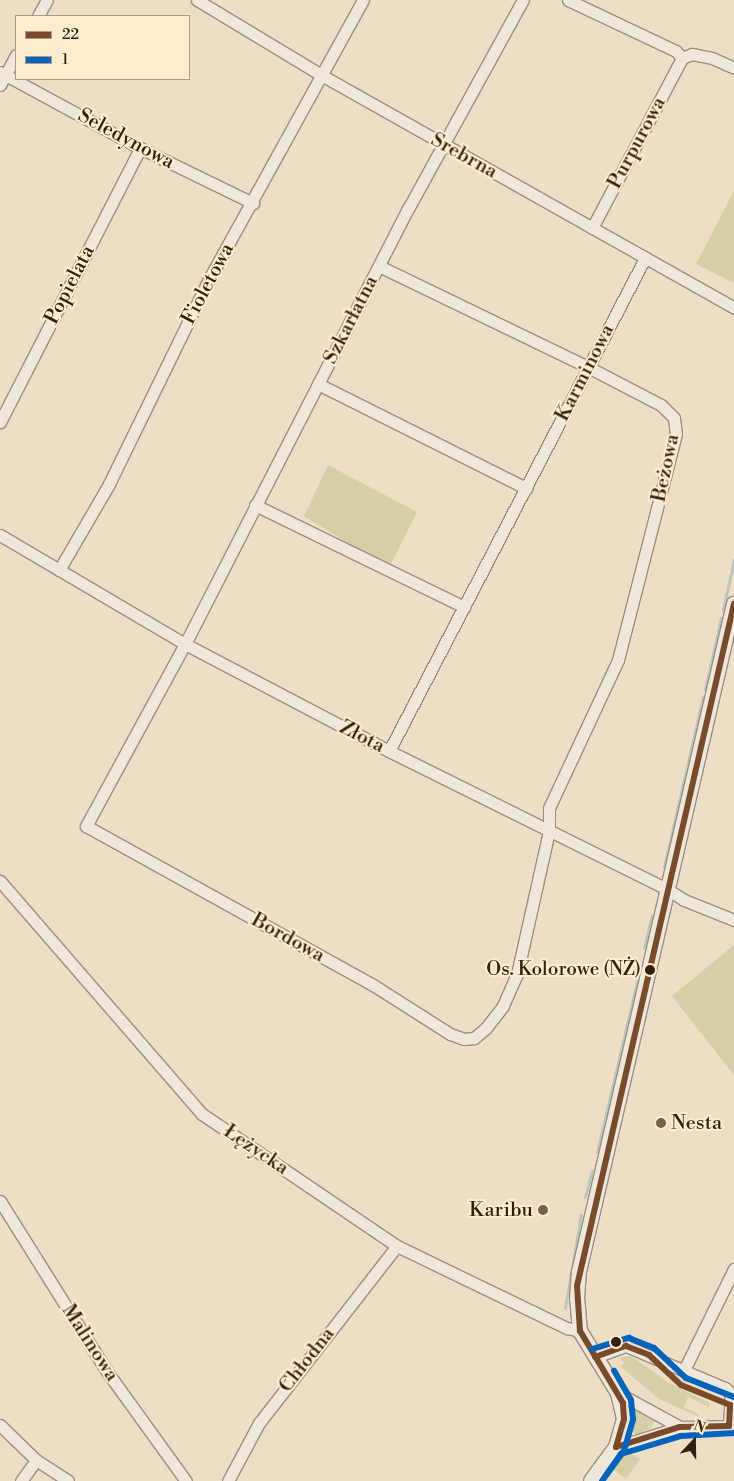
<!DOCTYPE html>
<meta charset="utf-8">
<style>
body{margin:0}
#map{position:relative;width:734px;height:1481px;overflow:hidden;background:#eedec6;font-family:"Libre Bodoni",serif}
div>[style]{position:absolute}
.green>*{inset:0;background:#d5cfa7}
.stream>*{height:3px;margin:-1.5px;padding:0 1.5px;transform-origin:1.5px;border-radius:1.5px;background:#bcc6bd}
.roads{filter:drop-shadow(1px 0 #9a8f7f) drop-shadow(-1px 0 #9a8f7f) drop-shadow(0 1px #9a8f7f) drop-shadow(0 -1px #9a8f7f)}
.minor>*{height:11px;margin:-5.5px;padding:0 5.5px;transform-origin:5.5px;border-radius:5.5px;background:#efe7db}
.tertiary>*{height:14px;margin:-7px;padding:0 7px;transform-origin:7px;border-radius:7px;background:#efe7db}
.bus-1>*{height:6px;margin:-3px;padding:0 3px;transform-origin:3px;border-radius:3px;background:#7a4b2a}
.bus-2>*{height:6px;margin:-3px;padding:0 3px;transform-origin:3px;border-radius:3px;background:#0065bd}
.dots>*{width:14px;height:14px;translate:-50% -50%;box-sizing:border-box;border:2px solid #ffeccf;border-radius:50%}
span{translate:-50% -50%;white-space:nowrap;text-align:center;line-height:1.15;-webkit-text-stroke:4px #ffeccf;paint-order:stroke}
.bus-label{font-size:19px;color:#311f0c}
.right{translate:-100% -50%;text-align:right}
.street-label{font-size:20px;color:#311f0c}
.poi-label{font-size:20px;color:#311f0c}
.left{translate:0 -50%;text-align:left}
.legend{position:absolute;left:15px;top:15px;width:175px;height:65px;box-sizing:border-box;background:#ffeccf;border:1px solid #ad9a81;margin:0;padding:6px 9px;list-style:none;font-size:15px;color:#311f0c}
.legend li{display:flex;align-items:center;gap:10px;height:25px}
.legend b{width:25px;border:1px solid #ad9a81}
.north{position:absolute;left:669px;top:1416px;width:50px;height:50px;-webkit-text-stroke:4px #ffeccf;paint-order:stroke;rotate:21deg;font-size:14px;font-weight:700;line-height:20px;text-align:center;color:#311f0c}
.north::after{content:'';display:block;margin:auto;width:18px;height:22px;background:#311f0c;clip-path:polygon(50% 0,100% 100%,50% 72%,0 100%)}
</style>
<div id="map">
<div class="green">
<i style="clip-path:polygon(734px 191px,734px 283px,696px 264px)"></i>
<i style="clip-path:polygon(328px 465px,417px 512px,389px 568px,304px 516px)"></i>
<i style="clip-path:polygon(734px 945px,734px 1075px,672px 996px)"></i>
<i style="clip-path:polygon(631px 1356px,669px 1383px,710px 1403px,709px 1407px,688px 1397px,684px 1407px,700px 1415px,697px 1416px,659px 1399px,620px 1366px,624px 1364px,620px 1357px)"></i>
<i style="clip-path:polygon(635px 1409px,655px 1420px,651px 1428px,638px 1435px,629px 1430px)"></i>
<i style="clip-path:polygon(626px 1451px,640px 1459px,626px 1479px,610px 1467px)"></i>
</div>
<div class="stream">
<i style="left:723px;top:610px;width:52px;rotate:-77.8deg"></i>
<i style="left:705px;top:689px;width:73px;rotate:-77.3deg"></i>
<i style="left:664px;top:867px;width:174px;rotate:-77.1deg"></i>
<i style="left:644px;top:947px;width:32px;rotate:-76deg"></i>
<i style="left:597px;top:1152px;width:176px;rotate:-76.8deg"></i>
<i style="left:585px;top:1197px;width:27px;rotate:-75deg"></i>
<i style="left:565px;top:1308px;width:95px;rotate:-80.3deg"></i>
</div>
<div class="roads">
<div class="minor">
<i style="left:197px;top:0;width:147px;rotate:31.1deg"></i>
<i style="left:323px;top:76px;width:472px;rotate:29.4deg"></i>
<i style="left:568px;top:0;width:119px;rotate:25.3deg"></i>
<i style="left:676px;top:51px;width:9px;rotate:49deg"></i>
<i style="left:682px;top:58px;width:11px;rotate:-22deg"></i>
<i style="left:692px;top:54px;width:20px;rotate:11deg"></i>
<i style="left:712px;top:58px;width:24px;rotate:24deg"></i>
<i style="left:38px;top:16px;width:18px;rotate:-61deg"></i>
<i style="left:0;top:72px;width:159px;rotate:28.5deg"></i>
<i style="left:140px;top:148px;width:126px;rotate:26deg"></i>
<i style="left:0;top:85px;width:34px;rotate:-62deg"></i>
<i style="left:592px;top:228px;width:192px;rotate:-62.1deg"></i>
<i style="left:379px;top:266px;width:232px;rotate:25.8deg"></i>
<i style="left:588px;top:367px;width:82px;rotate:27.5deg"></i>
<i style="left:661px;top:405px;width:18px;rotate:45deg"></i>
<i style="left:674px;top:418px;width:16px;rotate:83deg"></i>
<i style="left:676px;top:434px;width:233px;rotate:104.4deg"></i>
<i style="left:618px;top:660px;width:163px;rotate:115deg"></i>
<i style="left:549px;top:808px;width:23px;rotate:90deg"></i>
<i style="left:549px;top:831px;width:147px;rotate:102.6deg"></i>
<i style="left:517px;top:974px;width:35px;rotate:114deg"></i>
<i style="left:503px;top:1006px;width:28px;rotate:128deg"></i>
<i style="left:486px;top:1028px;width:16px;rotate:140deg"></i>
<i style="left:474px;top:1038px;width:10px;rotate:174deg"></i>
<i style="left:464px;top:1039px;width:15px;rotate:-160deg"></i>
<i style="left:450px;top:1034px;width:91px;rotate:-147.5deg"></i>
<i style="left:373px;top:985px;width:328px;rotate:-151deg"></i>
<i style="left:86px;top:826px;width:207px;rotate:-61.5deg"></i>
<i style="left:185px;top:644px;width:491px;rotate:-62.9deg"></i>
<i style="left:409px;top:207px;width:236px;rotate:-61.2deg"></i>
<i style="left:318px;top:384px;width:233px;rotate:26.6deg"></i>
<i style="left:0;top:422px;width:308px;rotate:-62.9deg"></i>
<i style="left:255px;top:505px;width:233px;rotate:26deg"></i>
<i style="left:0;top:535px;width:215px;rotate:30.5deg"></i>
<i style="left:185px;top:644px;width:230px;rotate:27.7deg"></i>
<i style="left:389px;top:751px;width:310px;rotate:26.4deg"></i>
<i style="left:667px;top:889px;width:20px;rotate:33deg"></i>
<i style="left:684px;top:900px;width:54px;rotate:21.8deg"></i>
<i style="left:59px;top:570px;width:99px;rotate:-59.8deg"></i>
<i style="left:109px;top:484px;width:230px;rotate:-64deg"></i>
<i style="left:210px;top:277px;width:316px;rotate:-61.1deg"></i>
<i style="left:389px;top:751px;width:556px;rotate:-62.56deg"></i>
<i style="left:0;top:881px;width:308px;rotate:49.1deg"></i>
<i style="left:202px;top:1114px;width:235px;rotate:34.1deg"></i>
<i style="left:397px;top:1246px;width:189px;rotate:25.8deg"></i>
<i style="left:567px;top:1328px;width:13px;rotate:13deg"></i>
<i style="left:0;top:1201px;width:203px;rotate:57.9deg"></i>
<i style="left:108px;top:1373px;width:133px;rotate:54.2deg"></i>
<i style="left:595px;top:1357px;width:33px;rotate:-20deg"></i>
<i style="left:626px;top:1346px;width:108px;rotate:23deg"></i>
<i style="left:725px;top:1388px;width:8px;rotate:45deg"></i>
<i style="left:731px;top:1394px;width:32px;rotate:94deg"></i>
<i style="left:684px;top:1370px;width:113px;rotate:-63.7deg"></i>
<i style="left:618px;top:1393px;width:71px;rotate:28.7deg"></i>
<i style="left:0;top:1425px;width:50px;rotate:44.2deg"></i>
<i style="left:36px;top:1460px;width:38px;rotate:33deg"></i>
<i style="left:616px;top:1447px;width:67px;rotate:-17.4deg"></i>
<i style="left:680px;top:1427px;width:54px;rotate:-1.1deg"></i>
<i style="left:21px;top:1481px;width:26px;rotate:-54deg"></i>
<i style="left:228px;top:1481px;width:66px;rotate:-61.9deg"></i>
<i style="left:259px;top:1423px;width:224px;rotate:-52.1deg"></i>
</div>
<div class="tertiary">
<i style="left:591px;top:1481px;width:42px;rotate:-53.7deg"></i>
<i style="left:616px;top:1447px;width:29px;rotate:-74deg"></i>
<i style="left:624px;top:1419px;width:27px;rotate:-103deg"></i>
<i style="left:618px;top:1393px;width:73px;rotate:-121.5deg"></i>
<i style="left:580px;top:1331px;width:32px;rotate:-95deg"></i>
<i style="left:577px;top:1299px;width:27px;rotate:-86deg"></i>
<i style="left:579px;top:1272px;width:686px;rotate:-76.94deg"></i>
</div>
</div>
<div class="bus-1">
<i style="left:595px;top:1357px;width:33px;rotate:-20deg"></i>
<i style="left:626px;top:1346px;width:25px;rotate:21deg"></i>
<i style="left:649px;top:1355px;width:44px;rotate:43.2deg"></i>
<i style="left:681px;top:1385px;width:53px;rotate:22.2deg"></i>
<i style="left:616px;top:1447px;width:29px;rotate:-74deg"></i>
<i style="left:624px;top:1419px;width:16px;rotate:-94deg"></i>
<i style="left:623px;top:1403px;width:84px;rotate:-120.8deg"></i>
<i style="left:580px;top:1331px;width:45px;rotate:-93.8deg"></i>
<i style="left:577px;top:1286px;width:700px;rotate:-77.04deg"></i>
<i style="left:616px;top:1447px;width:67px;rotate:-17.4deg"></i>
<i style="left:680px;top:1427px;width:49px;rotate:-1.2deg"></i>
<i style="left:729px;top:1426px;width:21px;rotate:-87deg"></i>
</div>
<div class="bus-2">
<i style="left:592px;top:1349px;width:39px;rotate:-17deg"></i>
<i style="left:629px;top:1338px;width:27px;rotate:22deg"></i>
<i style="left:654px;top:1348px;width:44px;rotate:43.2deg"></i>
<i style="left:686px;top:1378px;width:52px;rotate:21.6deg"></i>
<i style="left:607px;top:1474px;width:29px;rotate:-54deg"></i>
<i style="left:624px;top:1451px;width:33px;rotate:-74deg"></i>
<i style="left:633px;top:1419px;width:19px;rotate:-96deg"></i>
<i style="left:631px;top:1400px;width:34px;rotate:-120deg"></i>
<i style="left:602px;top:1481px;width:33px;rotate:-55deg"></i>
<i style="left:621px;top:1454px;width:63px;rotate:-16.7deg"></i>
<i style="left:681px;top:1436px;width:53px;rotate:-3.2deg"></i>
</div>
<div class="dots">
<i style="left:650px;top:970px;background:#311f0c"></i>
<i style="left:661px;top:1123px;background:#73624d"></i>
<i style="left:543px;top:1210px;background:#73624d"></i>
<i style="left:616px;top:1342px;background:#311f0c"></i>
</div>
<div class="bus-label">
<span class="right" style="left:641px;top:970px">Os. Kolorowe (NŻ)</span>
</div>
<div class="street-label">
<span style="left:126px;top:139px;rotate:28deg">Seledynowa</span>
<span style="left:637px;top:143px;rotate:-62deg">Purpurowa</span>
<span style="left:464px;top:156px;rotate:29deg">Srebrna</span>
<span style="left:208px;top:284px;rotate:-62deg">Fioletowa</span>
<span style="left:70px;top:285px;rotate:-63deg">Popielata</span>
<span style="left:351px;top:320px;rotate:-63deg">Szkarłatna</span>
<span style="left:585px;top:373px;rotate:-63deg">Karminowa</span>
<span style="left:666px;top:468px;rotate:-78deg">Beżowa</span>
<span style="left:362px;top:737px;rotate:27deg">Złota</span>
<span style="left:288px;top:938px;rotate:29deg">Bordowa</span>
<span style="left:256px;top:1150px;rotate:34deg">Łężycka</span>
<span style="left:90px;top:1343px;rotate:57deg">Malinowa</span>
<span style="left:307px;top:1360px;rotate:-52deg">Chłodna</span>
</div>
<div class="poi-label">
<span class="left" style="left:671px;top:1123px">Nesta</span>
<span class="right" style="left:533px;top:1210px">Karibu</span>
</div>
<ul class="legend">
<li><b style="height:6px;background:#7a4b2a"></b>22</li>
<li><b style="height:6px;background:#0065bd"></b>1</li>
</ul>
<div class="north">N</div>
</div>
